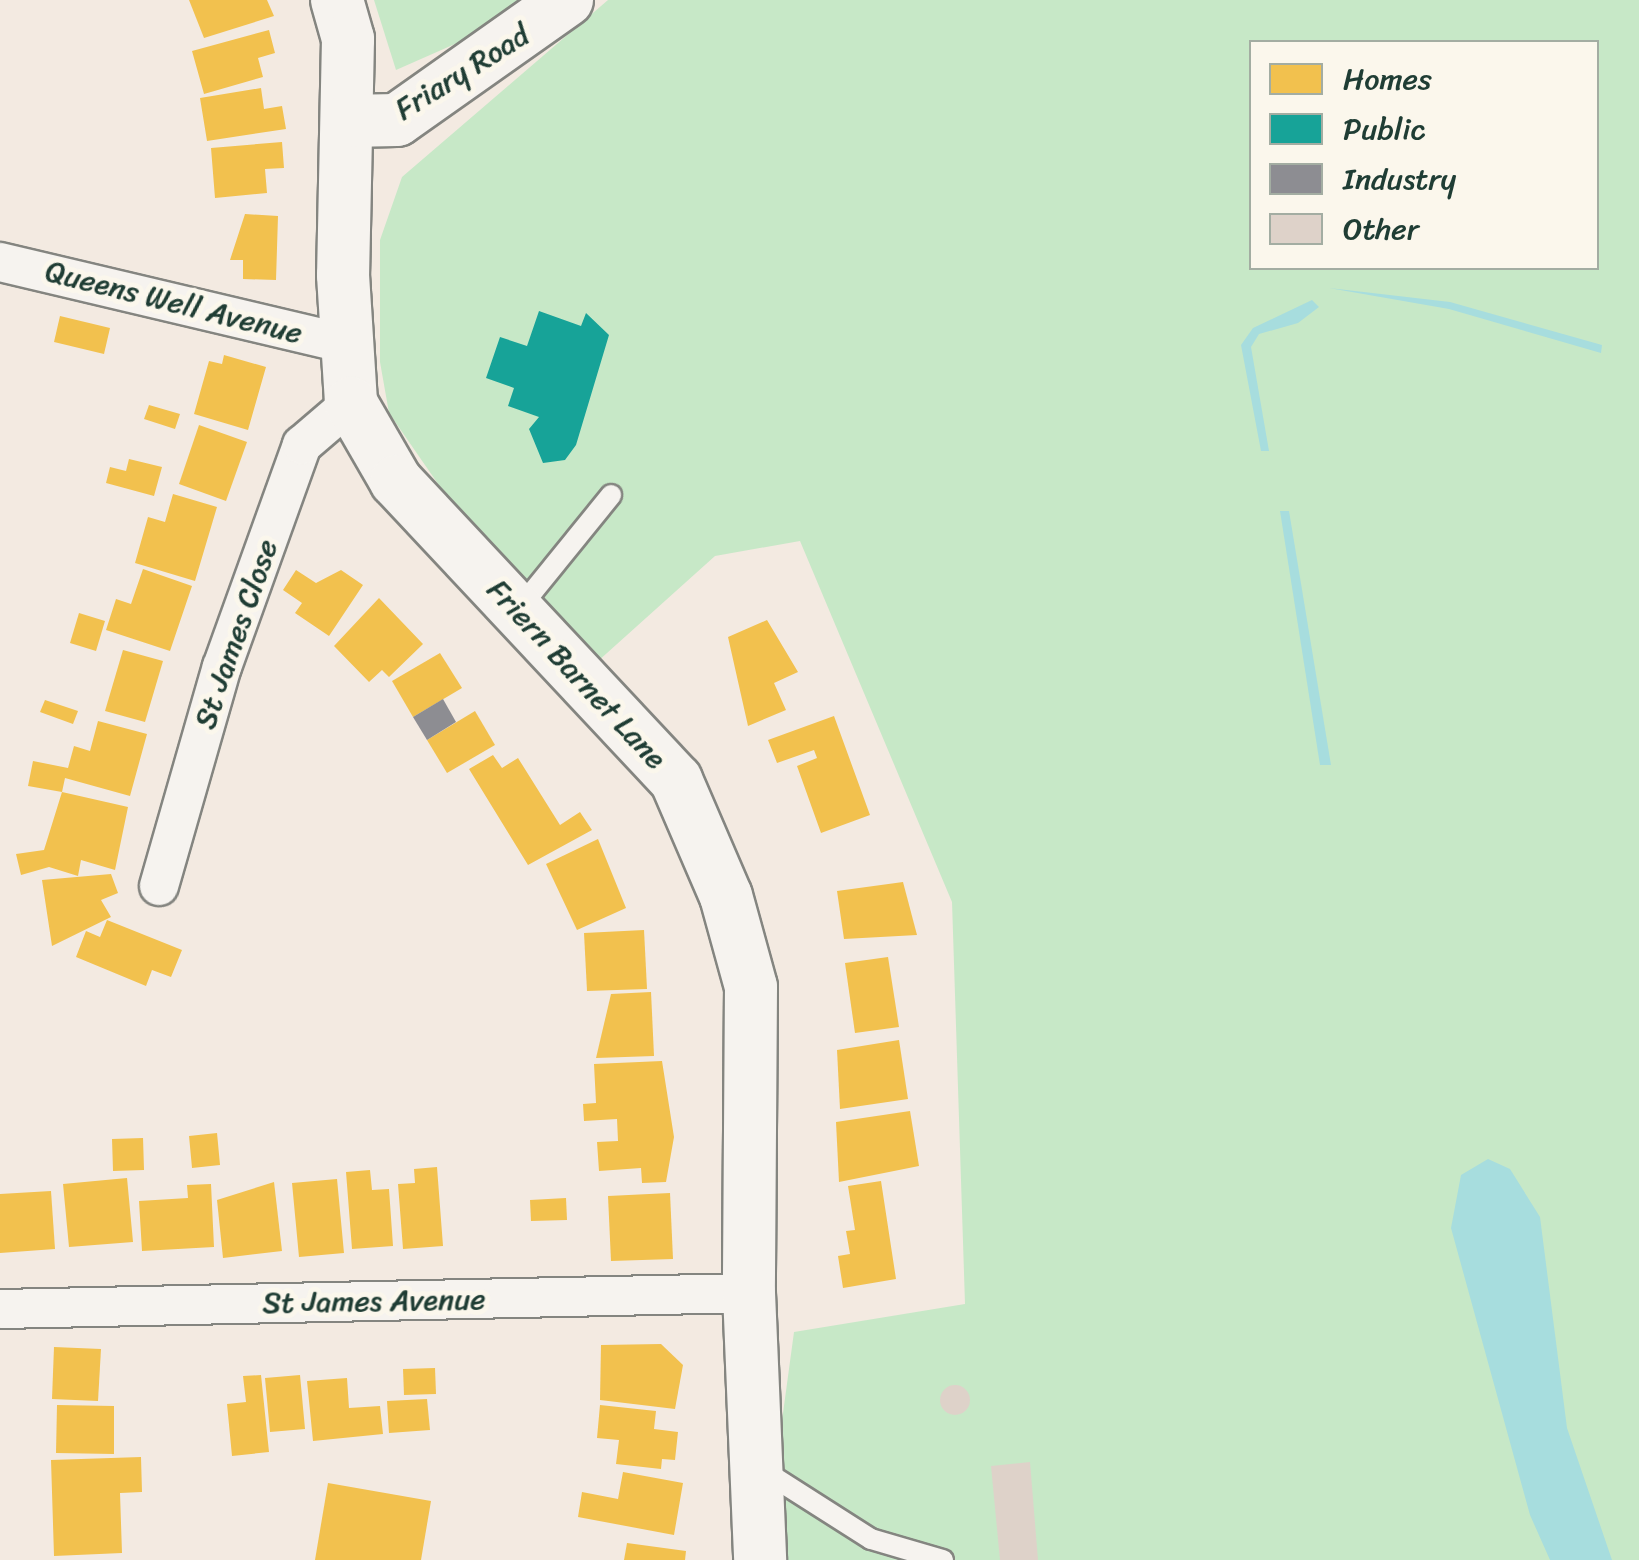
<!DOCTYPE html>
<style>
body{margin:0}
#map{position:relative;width:1639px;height:1560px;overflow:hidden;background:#f3eae1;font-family:Sriracha,sans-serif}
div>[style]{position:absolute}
.green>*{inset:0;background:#c7e8c7}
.water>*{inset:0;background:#a7ddde}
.homes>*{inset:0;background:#f2c14e}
.public>*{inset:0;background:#17a398}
.industry>*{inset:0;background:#8d8d92}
.building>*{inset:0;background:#ded2c9}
.round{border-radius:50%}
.roads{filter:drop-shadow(2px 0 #848580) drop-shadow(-2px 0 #848580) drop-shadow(0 2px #848580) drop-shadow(0 -2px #848580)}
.lane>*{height:20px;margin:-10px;padding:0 10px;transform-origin:10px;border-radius:10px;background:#f6f3ef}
.street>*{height:38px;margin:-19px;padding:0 19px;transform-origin:19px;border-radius:19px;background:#f6f3ef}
.secondary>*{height:52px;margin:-26px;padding:0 26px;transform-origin:26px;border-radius:26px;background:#f6f3ef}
span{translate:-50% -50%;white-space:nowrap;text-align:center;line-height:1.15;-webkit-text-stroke:10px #fbf7ec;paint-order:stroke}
.street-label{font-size:30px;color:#1f3d34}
.legend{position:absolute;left:1249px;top:40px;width:350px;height:230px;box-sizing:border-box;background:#fbf7ec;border:2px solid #a3ada2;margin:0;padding:12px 18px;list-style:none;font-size:30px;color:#1f3d34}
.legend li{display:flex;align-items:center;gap:20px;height:50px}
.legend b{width:50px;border:2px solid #a3ada2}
</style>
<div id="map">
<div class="green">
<i style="clip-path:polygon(374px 0,530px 0,498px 25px,396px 70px)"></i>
<i style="clip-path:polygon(evenodd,608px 0,1639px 0,1639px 1560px,774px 1560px,770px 1509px,794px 1332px,965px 1304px,952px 902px,800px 541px,715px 556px,597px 662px,454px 507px,389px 413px,380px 362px,380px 240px,402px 177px,608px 0,1252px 42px,1596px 42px,1596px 268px,1252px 268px,1252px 42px)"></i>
</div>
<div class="water">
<i style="clip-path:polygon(1329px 288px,1450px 302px,1602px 345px,1601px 353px,1449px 309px)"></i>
<i style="clip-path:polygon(1312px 300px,1319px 307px,1298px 323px,1259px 334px,1251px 347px,1269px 451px,1261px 451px,1241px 345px,1253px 328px)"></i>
<i style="clip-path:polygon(1280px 511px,1289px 511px,1331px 765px,1320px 765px)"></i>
<i style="clip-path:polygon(1488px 1159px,1510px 1169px,1540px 1217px,1567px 1428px,1612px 1560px,1550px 1560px,1530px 1515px,1451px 1228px,1461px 1175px)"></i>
</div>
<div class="homes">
<i style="clip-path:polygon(189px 0,267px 0,274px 16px,204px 38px)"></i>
<i style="clip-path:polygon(269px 30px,275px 53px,258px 58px,263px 77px,204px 94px,192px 51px)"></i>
<i style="clip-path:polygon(261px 88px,264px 109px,282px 106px,286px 129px,207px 141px,200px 98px)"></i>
<i style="clip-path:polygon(282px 142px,284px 168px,265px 169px,267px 193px,215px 198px,211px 148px)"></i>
<i style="clip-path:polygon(245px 214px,278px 216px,276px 280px,243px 279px,243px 260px,230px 260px)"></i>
<i style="clip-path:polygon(60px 316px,110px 328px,104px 354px,54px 342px)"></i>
<i style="clip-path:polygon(224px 355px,266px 367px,248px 430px,194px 414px,209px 361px,222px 364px)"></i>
<i style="clip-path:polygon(149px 405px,180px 414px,175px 429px,144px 419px)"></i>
<i style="clip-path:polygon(199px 425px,247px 442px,226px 501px,179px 484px)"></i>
<i style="clip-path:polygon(129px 459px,162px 467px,154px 496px,106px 483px,110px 467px,126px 471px)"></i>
<i style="clip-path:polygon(173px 494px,217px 507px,195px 581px,135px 563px,148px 517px,165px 522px)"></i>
<i style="clip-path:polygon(143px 569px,192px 586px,170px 651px,106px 630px,116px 599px,131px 604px)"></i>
<i style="clip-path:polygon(296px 570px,316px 583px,341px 570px,363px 585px,329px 636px,295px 613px,302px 603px,283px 590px)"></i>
<i style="clip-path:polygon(379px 598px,423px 644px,389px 677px,382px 670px,369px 682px,334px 646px)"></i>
<i style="clip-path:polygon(79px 613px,105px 621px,96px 651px,70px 643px)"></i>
<i style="clip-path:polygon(767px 620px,798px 672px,774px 683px,786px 710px,748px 726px,728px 637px)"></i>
<i style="clip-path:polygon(123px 650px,163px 661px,145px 722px,105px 711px)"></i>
<i style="clip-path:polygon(440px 653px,462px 688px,413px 717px,392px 681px)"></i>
<i style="clip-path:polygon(45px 700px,78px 711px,73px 724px,40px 712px)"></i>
<i style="clip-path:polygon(475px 711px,495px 745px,447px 773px,427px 740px)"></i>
<i style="clip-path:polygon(834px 716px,870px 815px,821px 833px,797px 766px,817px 758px,814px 750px,777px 763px,768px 740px)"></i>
<i style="clip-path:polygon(98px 721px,147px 734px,130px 796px,65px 778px,62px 792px,28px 786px,33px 761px,68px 768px,74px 746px,90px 751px)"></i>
<i style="clip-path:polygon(493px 755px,502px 768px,518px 758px,560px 825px,580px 812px,592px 830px,528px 865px,469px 769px)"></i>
<i style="clip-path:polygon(62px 792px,128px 807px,115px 870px,81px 860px,78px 876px,49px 867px,21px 875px,16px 854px,44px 850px)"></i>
<i style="clip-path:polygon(598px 839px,626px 908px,577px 930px,546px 864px)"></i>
<i style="clip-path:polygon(111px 874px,118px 893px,101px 900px,111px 917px,52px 946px,42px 880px)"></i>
<i style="clip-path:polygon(903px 882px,917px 935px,844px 939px,837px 891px)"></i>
<i style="clip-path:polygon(107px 920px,182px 950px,171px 977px,152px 970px,146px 986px,76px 957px,86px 931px,100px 937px)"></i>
<i style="clip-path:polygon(644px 930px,647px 989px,587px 991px,584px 933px)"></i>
<i style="clip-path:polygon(888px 957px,899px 1027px,855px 1033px,845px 963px)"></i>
<i style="clip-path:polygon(651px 992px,654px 1056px,596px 1058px,611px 994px)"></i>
<i style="clip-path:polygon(899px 1040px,908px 1099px,840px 1109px,837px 1050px)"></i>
<i style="clip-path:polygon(662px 1061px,674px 1137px,666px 1182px,642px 1183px,641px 1168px,599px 1171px,597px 1142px,618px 1141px,617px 1119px,584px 1121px,583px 1104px,596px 1103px,594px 1064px)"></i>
<i style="clip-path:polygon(910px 1111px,919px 1166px,839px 1182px,836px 1122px)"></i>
<i style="clip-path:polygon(217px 1133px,220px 1165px,192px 1168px,189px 1136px)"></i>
<i style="clip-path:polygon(143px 1138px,144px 1170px,113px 1171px,112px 1139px)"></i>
<i style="clip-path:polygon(437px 1167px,443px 1246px,403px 1249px,398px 1184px,415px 1183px,414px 1169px)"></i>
<i style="clip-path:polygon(370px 1170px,372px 1190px,389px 1189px,393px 1246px,352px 1249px,346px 1172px)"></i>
<i style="clip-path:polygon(127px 1178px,133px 1242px,69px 1247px,63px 1184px)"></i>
<i style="clip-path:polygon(337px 1179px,344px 1253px,299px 1257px,292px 1183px)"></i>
<i style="clip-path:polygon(881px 1181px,896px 1279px,843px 1288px,838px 1256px,850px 1254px,846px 1231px,855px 1230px,848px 1186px)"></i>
<i style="clip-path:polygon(274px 1182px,282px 1251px,223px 1258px,217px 1200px)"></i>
<i style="clip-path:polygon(211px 1184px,214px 1247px,142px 1251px,139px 1201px,188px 1198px,187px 1185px)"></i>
<i style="clip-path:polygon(51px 1191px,55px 1249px,0 1253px,0 1194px)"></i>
<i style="clip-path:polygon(670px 1193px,673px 1259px,611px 1261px,608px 1196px)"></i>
<i style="clip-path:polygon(566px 1198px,567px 1220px,531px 1221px,530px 1200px)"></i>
<i style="clip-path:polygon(661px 1344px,683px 1365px,675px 1409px,600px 1400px,601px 1345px)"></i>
<i style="clip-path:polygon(54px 1347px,101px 1349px,98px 1401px,52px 1399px)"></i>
<i style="clip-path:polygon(435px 1368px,436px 1394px,404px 1395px,403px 1369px)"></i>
<i style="clip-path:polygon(261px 1375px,269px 1452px,232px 1456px,227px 1404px,246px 1402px,243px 1376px)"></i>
<i style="clip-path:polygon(300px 1375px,305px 1429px,270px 1432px,265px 1378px)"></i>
<i style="clip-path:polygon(347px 1378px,349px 1408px,380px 1406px,383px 1434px,313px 1441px,307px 1381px)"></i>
<i style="clip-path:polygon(427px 1399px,430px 1430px,389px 1433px,387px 1401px)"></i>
<i style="clip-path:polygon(57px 1405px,114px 1406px,114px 1454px,56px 1453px)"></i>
<i style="clip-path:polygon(600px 1405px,656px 1411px,654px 1429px,678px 1432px,675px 1460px,662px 1459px,661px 1469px,616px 1464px,619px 1440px,597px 1438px)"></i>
<i style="clip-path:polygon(141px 1457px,142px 1492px,120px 1493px,122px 1553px,54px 1556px,51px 1460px)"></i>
<i style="clip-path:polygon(623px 1472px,683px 1483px,674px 1535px,578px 1517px,582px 1492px,618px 1499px)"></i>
<i style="clip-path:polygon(328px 1483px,431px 1501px,421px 1560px,315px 1560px)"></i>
<i style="clip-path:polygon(627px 1543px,686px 1551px,685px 1560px,624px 1560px)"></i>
</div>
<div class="public">
<i style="clip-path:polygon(539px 311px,581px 326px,586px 313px,609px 335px,576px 445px,565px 460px,543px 463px,529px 429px,539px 417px,508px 406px,514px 388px,486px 378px,500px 337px,527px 346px)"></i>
</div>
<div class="industry">
<i style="clip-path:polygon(443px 699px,456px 722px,427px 740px,413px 717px)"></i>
</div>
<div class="building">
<i class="round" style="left:940px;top:1385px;width:30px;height:30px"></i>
<i style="clip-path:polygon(1030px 1462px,1038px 1560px,1000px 1560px,991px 1466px)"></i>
</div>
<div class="roads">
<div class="lane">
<i style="left:518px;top:610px;width:148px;rotate:-51deg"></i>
<i style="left:761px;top:1469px;width:130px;rotate:32.5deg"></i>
<i style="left:871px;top:1539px;width:75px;rotate:16.3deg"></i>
</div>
<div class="street">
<i style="left:0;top:262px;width:357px;rotate:13.3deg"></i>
<i style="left:159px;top:886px;width:228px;rotate:-74deg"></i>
<i style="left:222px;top:667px;width:236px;rotate:-70.2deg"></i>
<i style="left:302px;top:445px;width:65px;rotate:-40.6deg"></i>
<i style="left:0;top:1309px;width:749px;rotate:-1.22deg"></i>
</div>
<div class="secondary">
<i style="left:337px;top:0;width:41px;rotate:74.2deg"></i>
<i style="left:348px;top:39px;width:236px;rotate:91.2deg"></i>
<i style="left:343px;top:275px;width:128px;rotate:86.4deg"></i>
<i style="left:351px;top:403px;width:90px;rotate:60deg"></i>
<i style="left:396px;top:481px;width:410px;rotate:46.9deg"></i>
<i style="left:676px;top:780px;width:126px;rotate:66.7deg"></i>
<i style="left:726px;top:896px;width:94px;rotate:74.6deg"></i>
<i style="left:751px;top:987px;width:306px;rotate:90.4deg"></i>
<i style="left:749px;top:1293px;width:267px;rotate:87.6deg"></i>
<i style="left:347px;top:121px;width:50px;rotate:-1.1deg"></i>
<i style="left:397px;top:120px;width:208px;rotate:-35.2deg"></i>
</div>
</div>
<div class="street-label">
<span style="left:462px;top:72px;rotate:-32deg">Friary Road</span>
<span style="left:174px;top:302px;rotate:14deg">Queens Well Avenue</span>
<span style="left:236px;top:634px;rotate:-71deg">St James Close</span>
<span style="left:577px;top:674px;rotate:47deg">Friern Barnet Lane</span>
<span style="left:374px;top:1301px;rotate:-1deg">St James Avenue</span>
</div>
<ul class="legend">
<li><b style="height:28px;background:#f2c14e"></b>Homes</li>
<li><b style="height:28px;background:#17a398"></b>Public</li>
<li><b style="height:28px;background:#8d8d92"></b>Industry</li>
<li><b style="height:28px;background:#ded2c9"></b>Other</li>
</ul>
</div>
